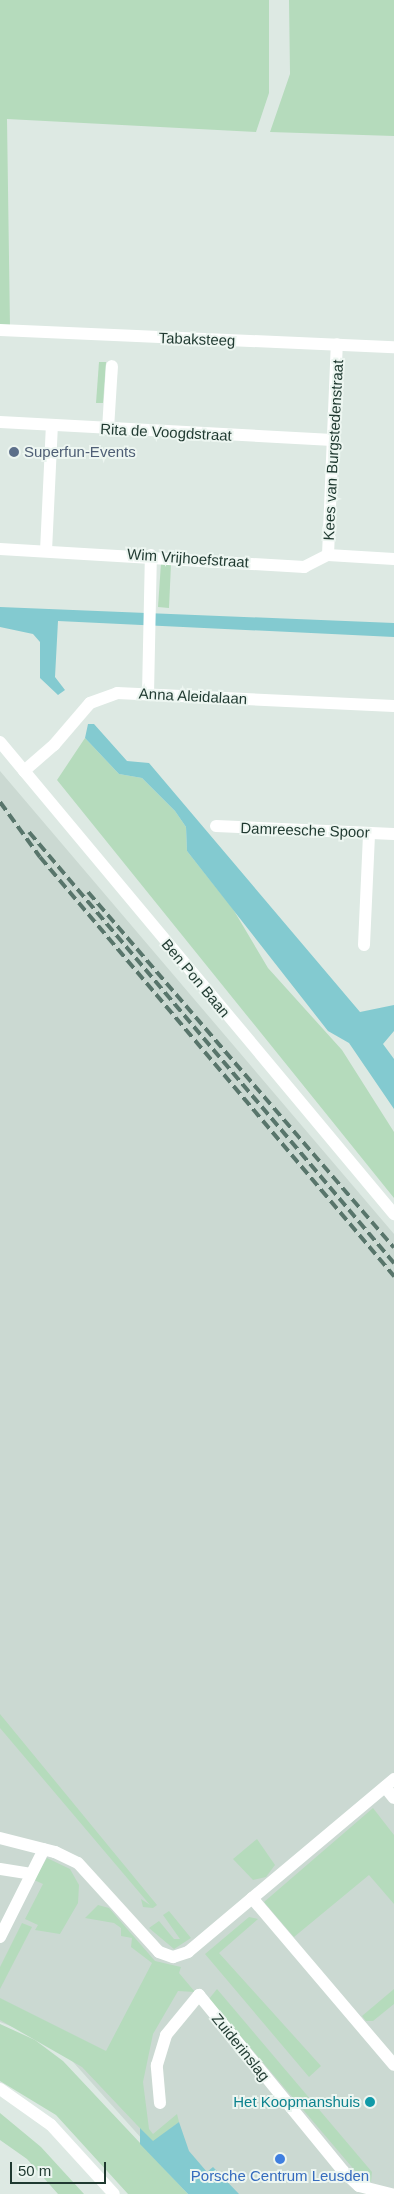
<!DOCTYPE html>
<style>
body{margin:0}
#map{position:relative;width:394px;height:2194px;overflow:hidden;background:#dde9e3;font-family:Helvetica,sans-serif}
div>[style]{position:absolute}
.built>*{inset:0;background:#cbd9d2}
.green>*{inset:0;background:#b5dbbc}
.water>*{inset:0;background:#83cad0}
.minor>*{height:12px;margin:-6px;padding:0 6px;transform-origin:6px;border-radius:6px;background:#fff}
.rail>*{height:4px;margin-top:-2px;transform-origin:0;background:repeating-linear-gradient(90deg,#58756b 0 10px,transparent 0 15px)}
.dots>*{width:14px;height:14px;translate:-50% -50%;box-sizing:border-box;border:2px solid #edf6f1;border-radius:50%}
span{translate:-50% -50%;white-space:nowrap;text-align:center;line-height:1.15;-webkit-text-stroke:4px #edf6f1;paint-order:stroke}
.street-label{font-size:15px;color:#1f3930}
.service-label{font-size:15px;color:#4e5e75}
.left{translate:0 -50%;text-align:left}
.culture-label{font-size:15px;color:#0d838f}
.right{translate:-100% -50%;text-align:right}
.shop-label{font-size:15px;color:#366cbe}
.scale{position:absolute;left:10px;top:2162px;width:96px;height:22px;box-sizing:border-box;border:2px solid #1f3930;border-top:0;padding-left:6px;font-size:15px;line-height:18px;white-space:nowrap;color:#1f3930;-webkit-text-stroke:4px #edf6f1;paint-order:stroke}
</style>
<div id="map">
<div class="built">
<i style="clip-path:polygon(0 771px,394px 1234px,394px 2194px,214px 2194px,151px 2149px,57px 2044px,0 2022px)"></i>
</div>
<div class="green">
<i style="clip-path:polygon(0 0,269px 0,269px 93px,256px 132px,7px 119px,10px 327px,0 326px)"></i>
<i style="clip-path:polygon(289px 0,394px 0,394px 136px,270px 132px,290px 74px)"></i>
<i style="clip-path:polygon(99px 362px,106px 362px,103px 403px,96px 403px)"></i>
<i style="clip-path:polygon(161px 563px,171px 564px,169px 608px,158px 607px)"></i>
<i style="clip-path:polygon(85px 738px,119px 774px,142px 778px,175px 811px,186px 827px,187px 851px,233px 909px,268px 968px,342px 1050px,394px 1132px,394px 1198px,57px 780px)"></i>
<i style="clip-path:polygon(0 1714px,157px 1905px,153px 1908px,143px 1907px,141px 1899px,150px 1905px,0 1728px)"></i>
<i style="clip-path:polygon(373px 1808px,394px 1835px,394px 1904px,369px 1875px,294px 1937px,264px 1902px)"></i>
<i style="clip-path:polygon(257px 1839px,275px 1865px,266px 1877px,253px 1880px,233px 1859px)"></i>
<i style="clip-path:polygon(47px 1858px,70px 1869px,79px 1885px,78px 1903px,60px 1934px,35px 1930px,38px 1925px,25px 1919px,43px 1884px,34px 1880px)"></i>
<i style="clip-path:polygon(98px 1905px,109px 1908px,155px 1961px,181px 1967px,179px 1973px,195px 1992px,178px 1991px,153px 2034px,143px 2082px,149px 2129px,153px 2134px,177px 2114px,179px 2122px,153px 2142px,82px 2067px,0 2020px,0 1998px,106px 2051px,152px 1963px,131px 1947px,132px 1938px,121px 1936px,121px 1928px,114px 1923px,85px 1918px)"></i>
<i style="clip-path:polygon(169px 1911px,191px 1938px,174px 1949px,149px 1928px,159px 1921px,174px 1939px,180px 1939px,163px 1915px)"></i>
<i style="clip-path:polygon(249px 1917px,258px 1919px,219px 1953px,321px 2066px,309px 2077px,205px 1954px)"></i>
<i style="clip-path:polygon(22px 1923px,32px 1927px,0 1989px,0 1967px)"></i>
<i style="clip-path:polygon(217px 1989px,372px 2172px,371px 2182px,362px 2179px,209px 1999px)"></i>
<i style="clip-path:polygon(394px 1989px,394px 2004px,373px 2021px,366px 2021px,362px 2016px)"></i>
<i style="clip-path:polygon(0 2024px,35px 2040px,63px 2061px,188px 2194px,128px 2194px,56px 2115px,0 2081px)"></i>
<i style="clip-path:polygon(0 2113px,41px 2147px,84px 2194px,58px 2194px,27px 2159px,0 2140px)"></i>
</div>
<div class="water">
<i style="clip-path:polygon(0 607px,394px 623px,394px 637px,58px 621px,55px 677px,65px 690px,58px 695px,40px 678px,40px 642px,33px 634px,0 627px)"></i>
<i style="clip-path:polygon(88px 724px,94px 724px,127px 761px,149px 763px,360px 1012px,394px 1005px,394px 1031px,383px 1044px,394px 1059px,394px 1109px,349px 1043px,328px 1031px,187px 851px,186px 827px,175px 811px,142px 778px,119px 774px,85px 738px)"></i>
<i style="clip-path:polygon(179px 2122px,189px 2151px,207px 2172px,213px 2167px,239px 2194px,188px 2194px,140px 2144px,140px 2128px,153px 2141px)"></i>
</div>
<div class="minor">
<i style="left:0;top:330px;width:394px;rotate:2.5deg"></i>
<i style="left:0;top:422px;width:333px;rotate:3.1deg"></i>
<i style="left:108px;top:429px;width:63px;rotate:-86.4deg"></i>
<i style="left:0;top:549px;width:305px;rotate:3.4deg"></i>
<i style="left:304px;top:567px;width:27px;rotate:-27deg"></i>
<i style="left:328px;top:555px;width:66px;rotate:3.5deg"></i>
<i style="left:46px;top:551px;width:125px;rotate:-87.3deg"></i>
<i style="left:328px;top:555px;width:211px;rotate:-87.6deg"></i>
<i style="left:148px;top:694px;width:139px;rotate:-88.8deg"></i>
<i style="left:0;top:742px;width:615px;rotate:50.15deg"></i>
<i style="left:24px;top:771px;width:40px;rotate:-41deg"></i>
<i style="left:54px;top:745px;width:55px;rotate:-49.4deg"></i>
<i style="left:90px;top:703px;width:29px;rotate:-20deg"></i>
<i style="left:117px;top:693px;width:277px;rotate:2.7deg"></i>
<i style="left:216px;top:826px;width:178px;rotate:2.6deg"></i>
<i style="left:364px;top:945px;width:112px;rotate:-87.4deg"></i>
<i style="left:385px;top:1787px;width:14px;rotate:51deg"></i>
<i style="left:0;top:1838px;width:57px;rotate:14.3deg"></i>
<i style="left:55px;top:1852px;width:25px;rotate:26deg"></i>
<i style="left:78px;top:1863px;width:120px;rotate:47.7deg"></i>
<i style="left:159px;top:1952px;width:15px;rotate:20deg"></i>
<i style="left:173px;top:1957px;width:16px;rotate:-18deg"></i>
<i style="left:188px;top:1952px;width:269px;rotate:-40deg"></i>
<i style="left:0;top:1869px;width:30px;rotate:9deg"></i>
<i style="left:252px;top:1898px;width:219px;rotate:49.6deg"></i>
<i style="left:0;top:1937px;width:98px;rotate:-63.4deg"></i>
<i style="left:0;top:2089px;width:62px;rotate:35.2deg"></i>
<i style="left:51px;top:2125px;width:93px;rotate:47.6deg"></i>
<i style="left:160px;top:2103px;width:38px;rotate:-95deg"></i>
<i style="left:157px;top:2065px;width:31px;rotate:-73deg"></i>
<i style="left:166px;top:2035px;width:52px;rotate:-50.5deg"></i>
<i style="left:199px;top:1995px;width:227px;rotate:50.7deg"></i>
<i style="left:343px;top:2171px;width:22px;rotate:43deg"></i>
<i style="left:359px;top:2186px;width:34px;rotate:14deg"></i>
</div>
<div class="rail">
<i style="left:0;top:802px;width:68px;rotate:54deg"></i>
<i style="left:40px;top:857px;width:549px;rotate:49.81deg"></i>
<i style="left:29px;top:832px;width:565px;rotate:49.74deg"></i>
<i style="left:88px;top:892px;width:469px;rotate:49.3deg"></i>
</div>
<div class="dots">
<i style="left:14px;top:452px;background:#5c6f8a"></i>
<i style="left:370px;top:2102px;background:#0f9aa8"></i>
<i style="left:280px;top:2159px;background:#3f7fe0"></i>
</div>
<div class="street-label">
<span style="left:197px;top:339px;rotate:2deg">Tabaksteeg</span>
<span style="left:166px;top:432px;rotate:3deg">Rita de Voogdstraat</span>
<span style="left:333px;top:450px;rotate:-87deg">Kees van Burgstedenstraat</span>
<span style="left:188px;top:558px;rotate:4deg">Wim Vrijhoefstraat</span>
<span style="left:193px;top:696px;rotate:3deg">Anna Aleidalaan</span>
<span style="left:305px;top:830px;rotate:2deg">Damreesche Spoor</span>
<span style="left:196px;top:978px;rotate:50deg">Ben Pon Baan</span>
<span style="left:241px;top:2047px;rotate:51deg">Zuiderinslag</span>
</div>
<div class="service-label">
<span class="left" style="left:24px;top:452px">Superfun-Events</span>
</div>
<div class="culture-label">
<span class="right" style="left:360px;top:2102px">Het Koopmanshuis</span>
</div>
<div class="shop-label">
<span style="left:280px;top:2176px">Porsche Centrum Leusden</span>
</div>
<div class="scale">50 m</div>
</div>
